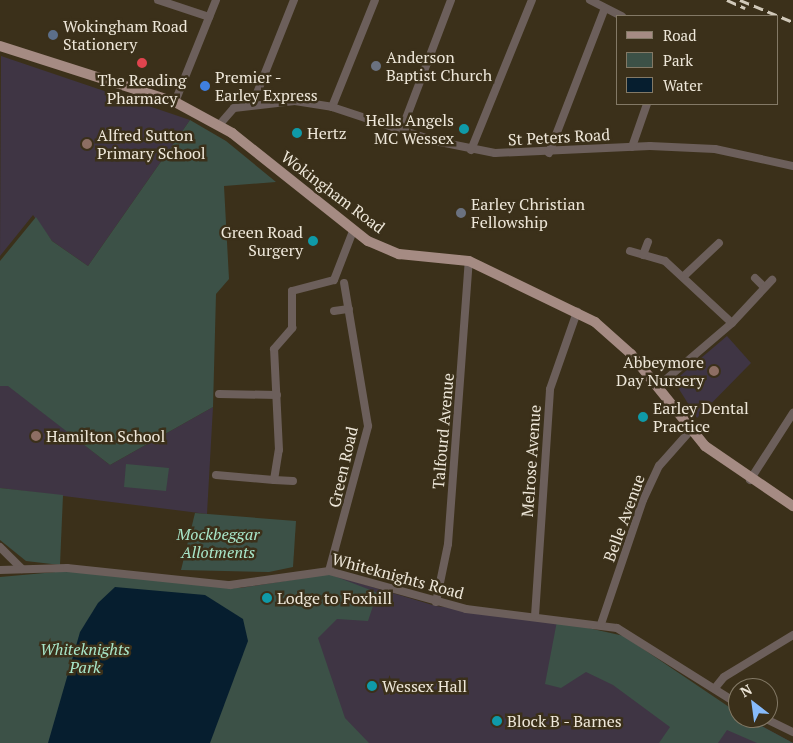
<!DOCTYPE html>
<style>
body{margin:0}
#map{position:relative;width:793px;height:743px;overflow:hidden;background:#3b301a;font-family:"PT Serif",serif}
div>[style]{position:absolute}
.education>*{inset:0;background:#3f3544}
.green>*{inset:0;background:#3c5147}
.water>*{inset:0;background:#061e2f}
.minor>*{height:8px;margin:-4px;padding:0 4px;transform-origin:4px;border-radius:4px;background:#6c5f5b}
.major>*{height:10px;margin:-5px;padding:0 5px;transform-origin:5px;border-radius:5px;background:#a58b83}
.rail>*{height:2.5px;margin-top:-1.25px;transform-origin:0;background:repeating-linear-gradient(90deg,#d0c8b9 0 10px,transparent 0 15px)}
.dots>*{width:14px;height:14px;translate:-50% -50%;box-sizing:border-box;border:2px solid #3b301a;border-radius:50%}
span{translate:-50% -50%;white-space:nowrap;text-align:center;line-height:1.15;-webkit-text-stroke:5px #3b301a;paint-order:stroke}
.poi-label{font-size:16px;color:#eee7d9}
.left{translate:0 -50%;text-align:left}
.right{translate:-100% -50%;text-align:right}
.street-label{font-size:16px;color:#eee7d9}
.park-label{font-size:16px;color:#a8e6c9;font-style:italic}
.legend{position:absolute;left:616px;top:15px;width:162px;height:90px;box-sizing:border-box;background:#3b301a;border:1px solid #837966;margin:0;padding:6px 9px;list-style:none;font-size:15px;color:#eee7d9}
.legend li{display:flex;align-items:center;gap:10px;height:25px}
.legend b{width:25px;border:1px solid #837966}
.north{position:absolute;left:728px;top:678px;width:50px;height:50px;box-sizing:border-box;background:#3b301a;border:1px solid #837966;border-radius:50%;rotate:330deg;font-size:14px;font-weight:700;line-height:20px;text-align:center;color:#eee7d9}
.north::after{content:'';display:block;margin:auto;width:18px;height:22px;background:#87bbfb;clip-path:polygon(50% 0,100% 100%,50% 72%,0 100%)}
</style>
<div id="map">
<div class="education">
<i style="clip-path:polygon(1px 56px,190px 120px,88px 266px,52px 241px,33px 215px,0 256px)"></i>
<i style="clip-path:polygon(727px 336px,751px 363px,697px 418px,674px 381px)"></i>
<i style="clip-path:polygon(8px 385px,110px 465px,213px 407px,207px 514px,0 488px,0 386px)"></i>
<i style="clip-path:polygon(329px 574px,436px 606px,564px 621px,738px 718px,747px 718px,793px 743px,0 743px,0 577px,241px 588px)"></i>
</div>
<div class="green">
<i style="clip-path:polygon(190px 120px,226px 141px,276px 182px,224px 186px,229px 279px,216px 294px,213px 407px,110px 465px,8px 386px,0 386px,0 261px,36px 217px,52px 241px,88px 266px)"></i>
<i style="clip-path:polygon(126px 464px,169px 468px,166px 491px,124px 487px)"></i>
<i style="clip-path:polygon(0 488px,63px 495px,60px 565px,26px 561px,0 540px)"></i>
<i style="clip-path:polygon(195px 513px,296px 521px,293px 567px,269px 572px,181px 570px)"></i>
<i style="clip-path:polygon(67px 571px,241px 588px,329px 574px,386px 596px,373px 606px,368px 621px,337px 619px,318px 638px,345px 718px,369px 743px,0 743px,0 577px)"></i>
<i style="clip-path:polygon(557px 621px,624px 636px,738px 713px,738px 718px,747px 718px,793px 743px,757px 743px,727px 730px,718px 743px,659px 743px,670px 727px,613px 685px,586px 672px,561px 688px,545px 684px)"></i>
</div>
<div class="water">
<i style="clip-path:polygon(115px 587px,205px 595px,243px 619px,248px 641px,210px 743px,48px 743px,80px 632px,98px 603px)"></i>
</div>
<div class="minor">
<i style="left:158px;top:0;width:54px;rotate:18.4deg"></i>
<i style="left:590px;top:0;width:36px;rotate:27deg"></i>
<i style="left:175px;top:102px;width:110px;rotate:-68.1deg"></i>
<i style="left:253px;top:103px;width:111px;rotate:-68.3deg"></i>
<i style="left:332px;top:107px;width:115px;rotate:-68.1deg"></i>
<i style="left:220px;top:124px;width:21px;rotate:-49deg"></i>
<i style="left:234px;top:108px;width:61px;rotate:-6.5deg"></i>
<i style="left:295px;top:101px;width:37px;rotate:9deg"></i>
<i style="left:332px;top:107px;width:108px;rotate:18.3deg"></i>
<i style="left:435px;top:141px;width:61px;rotate:11.3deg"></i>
<i style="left:495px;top:153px;width:155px;rotate:-2.6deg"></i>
<i style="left:650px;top:146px;width:65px;rotate:2.6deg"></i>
<i style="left:715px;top:149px;width:80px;rotate:12.3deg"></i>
<i style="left:402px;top:129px;width:138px;rotate:-69.2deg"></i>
<i style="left:632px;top:147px;width:46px;rotate:-70.8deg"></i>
<i style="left:471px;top:150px;width:162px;rotate:-67.9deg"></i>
<i style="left:549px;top:153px;width:155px;rotate:-68.9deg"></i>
<i style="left:630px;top:251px;width:36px;rotate:16deg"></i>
<i style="left:665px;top:261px;width:91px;rotate:42.8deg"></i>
<i style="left:643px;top:255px;width:14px;rotate:-69deg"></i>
<i style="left:684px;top:276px;width:48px;rotate:-43.3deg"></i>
<i style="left:755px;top:278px;width:13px;rotate:45deg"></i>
<i style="left:334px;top:311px;width:15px;rotate:-8deg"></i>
<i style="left:657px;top:387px;width:99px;rotate:-40.5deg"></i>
<i style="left:732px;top:323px;width:59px;rotate:-47.1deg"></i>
<i style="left:219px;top:394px;width:58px;rotate:1deg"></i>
<i style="left:216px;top:475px;width:58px;rotate:4.9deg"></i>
<i style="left:750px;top:480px;width:80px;rotate:-57.3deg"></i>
<i style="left:293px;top:481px;width:19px;rotate:-177deg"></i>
<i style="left:274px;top:480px;width:30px;rotate:-81deg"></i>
<i style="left:279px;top:450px;width:101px;rotate:-92.8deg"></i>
<i style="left:274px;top:349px;width:28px;rotate:-49deg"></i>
<i style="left:292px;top:328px;width:37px;rotate:-90deg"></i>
<i style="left:292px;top:291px;width:43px;rotate:-14.7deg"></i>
<i style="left:334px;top:280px;width:53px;rotate:-68.8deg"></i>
<i style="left:0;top:547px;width:31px;rotate:45deg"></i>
<i style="left:0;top:570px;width:67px;rotate:-1.7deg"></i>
<i style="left:67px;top:568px;width:164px;rotate:6deg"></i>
<i style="left:230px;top:585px;width:100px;rotate:-8deg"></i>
<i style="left:329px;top:571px;width:142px;rotate:15.5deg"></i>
<i style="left:466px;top:609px;width:152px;rotate:7.2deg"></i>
<i style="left:617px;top:628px;width:143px;rotate:32.1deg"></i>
<i style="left:329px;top:571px;width:150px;rotate:-74.9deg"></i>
<i style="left:368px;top:426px;width:145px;rotate:-99.5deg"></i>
<i style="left:436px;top:602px;width:59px;rotate:-78.3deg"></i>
<i style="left:448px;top:544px;width:284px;rotate:-85.8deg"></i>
<i style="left:535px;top:616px;width:227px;rotate:-86.2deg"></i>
<i style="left:550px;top:389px;width:82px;rotate:-70.7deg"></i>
<i style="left:601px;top:624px;width:131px;rotate:-71.3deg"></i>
<i style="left:643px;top:500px;width:38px;rotate:-65deg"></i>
<i style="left:659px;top:466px;width:47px;rotate:-48.5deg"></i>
<i style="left:715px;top:688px;width:14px;rotate:-51deg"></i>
<i style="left:724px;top:677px;width:81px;rotate:-31.3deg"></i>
<i style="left:764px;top:718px;width:32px;rotate:26deg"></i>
</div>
<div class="major">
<i style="left:0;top:46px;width:184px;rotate:17.7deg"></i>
<i style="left:175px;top:102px;width:65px;rotate:28.5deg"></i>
<i style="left:232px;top:133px;width:174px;rotate:38.5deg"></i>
<i style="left:368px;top:241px;width:34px;rotate:23deg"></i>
<i style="left:399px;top:254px;width:70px;rotate:5.7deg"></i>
<i style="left:469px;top:261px;width:140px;rotate:25.8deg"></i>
<i style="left:595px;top:322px;width:48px;rotate:41.6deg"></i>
<i style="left:631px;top:354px;width:118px;rotate:51.2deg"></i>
<i style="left:705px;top:446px;width:107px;rotate:34.3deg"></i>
</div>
<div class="rail">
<i style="left:727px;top:0;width:20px;rotate:24deg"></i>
<i style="left:740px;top:0;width:57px;rotate:22.5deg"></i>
</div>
<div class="dots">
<i style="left:53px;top:35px;background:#5c6f8a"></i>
<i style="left:142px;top:63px;background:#e0444e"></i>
<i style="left:376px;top:66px;background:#6b7280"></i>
<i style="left:205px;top:86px;background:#3f7fe0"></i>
<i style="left:464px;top:129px;background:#0f9aa8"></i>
<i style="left:297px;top:133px;background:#0f9aa8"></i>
<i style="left:87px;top:144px;background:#8d6e63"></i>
<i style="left:461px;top:213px;background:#6b7280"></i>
<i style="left:313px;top:241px;background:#0f9aa8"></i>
<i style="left:714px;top:371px;background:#8d6e63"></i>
<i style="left:643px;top:417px;background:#0f9aa8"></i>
<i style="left:36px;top:436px;background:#8d6e63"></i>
<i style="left:267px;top:598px;background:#0f9aa8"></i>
<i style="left:372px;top:686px;background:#0f9aa8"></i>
<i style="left:497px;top:721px;background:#0f9aa8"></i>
</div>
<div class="poi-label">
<span class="left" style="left:63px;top:35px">Wokingham Road<br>Stationery</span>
<span class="left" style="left:386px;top:66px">Anderson<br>Baptist Church</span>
<span class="left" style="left:215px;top:86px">Premier -<br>Earley Express</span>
<span style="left:142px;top:89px">The Reading<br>Pharmacy</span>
<span class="right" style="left:454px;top:129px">Hells Angels<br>MC Wessex</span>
<span class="left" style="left:307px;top:133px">Hertz</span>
<span class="left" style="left:97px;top:144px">Alfred Sutton<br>Primary School</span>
<span class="left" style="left:471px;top:213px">Earley Christian<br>Fellowship</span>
<span class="right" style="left:303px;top:241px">Green Road<br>Surgery</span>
<span class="right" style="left:704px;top:371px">Abbeymore<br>Day Nursery</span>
<span class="left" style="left:653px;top:417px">Earley Dental<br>Practice</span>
<span class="left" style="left:46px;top:436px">Hamilton School</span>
<span class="left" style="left:277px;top:598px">Lodge to Foxhill</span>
<span class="left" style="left:382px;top:686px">Wessex Hall</span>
<span class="left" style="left:507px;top:721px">Block B - Barnes</span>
</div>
<div class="street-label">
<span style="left:559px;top:137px;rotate:-3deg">St Peters Road</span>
<span style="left:333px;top:192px;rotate:37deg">Wokingham Road</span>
<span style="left:443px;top:431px;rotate:-85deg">Talfourd Avenue</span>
<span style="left:531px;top:461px;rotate:-86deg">Melrose Avenue</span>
<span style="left:343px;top:467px;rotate:-77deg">Green Road</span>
<span style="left:624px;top:518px;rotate:-70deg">Belle Avenue</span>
<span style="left:398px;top:576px;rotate:15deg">Whiteknights Road</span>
</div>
<div class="park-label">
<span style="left:218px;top:543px">Mockbeggar<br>Allotments</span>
<span style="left:85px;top:658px">Whiteknights<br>Park</span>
</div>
<ul class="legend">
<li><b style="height:6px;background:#a58b83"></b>Road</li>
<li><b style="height:14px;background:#3c5147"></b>Park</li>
<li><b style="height:14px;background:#061e2f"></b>Water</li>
</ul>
<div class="north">N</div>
</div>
